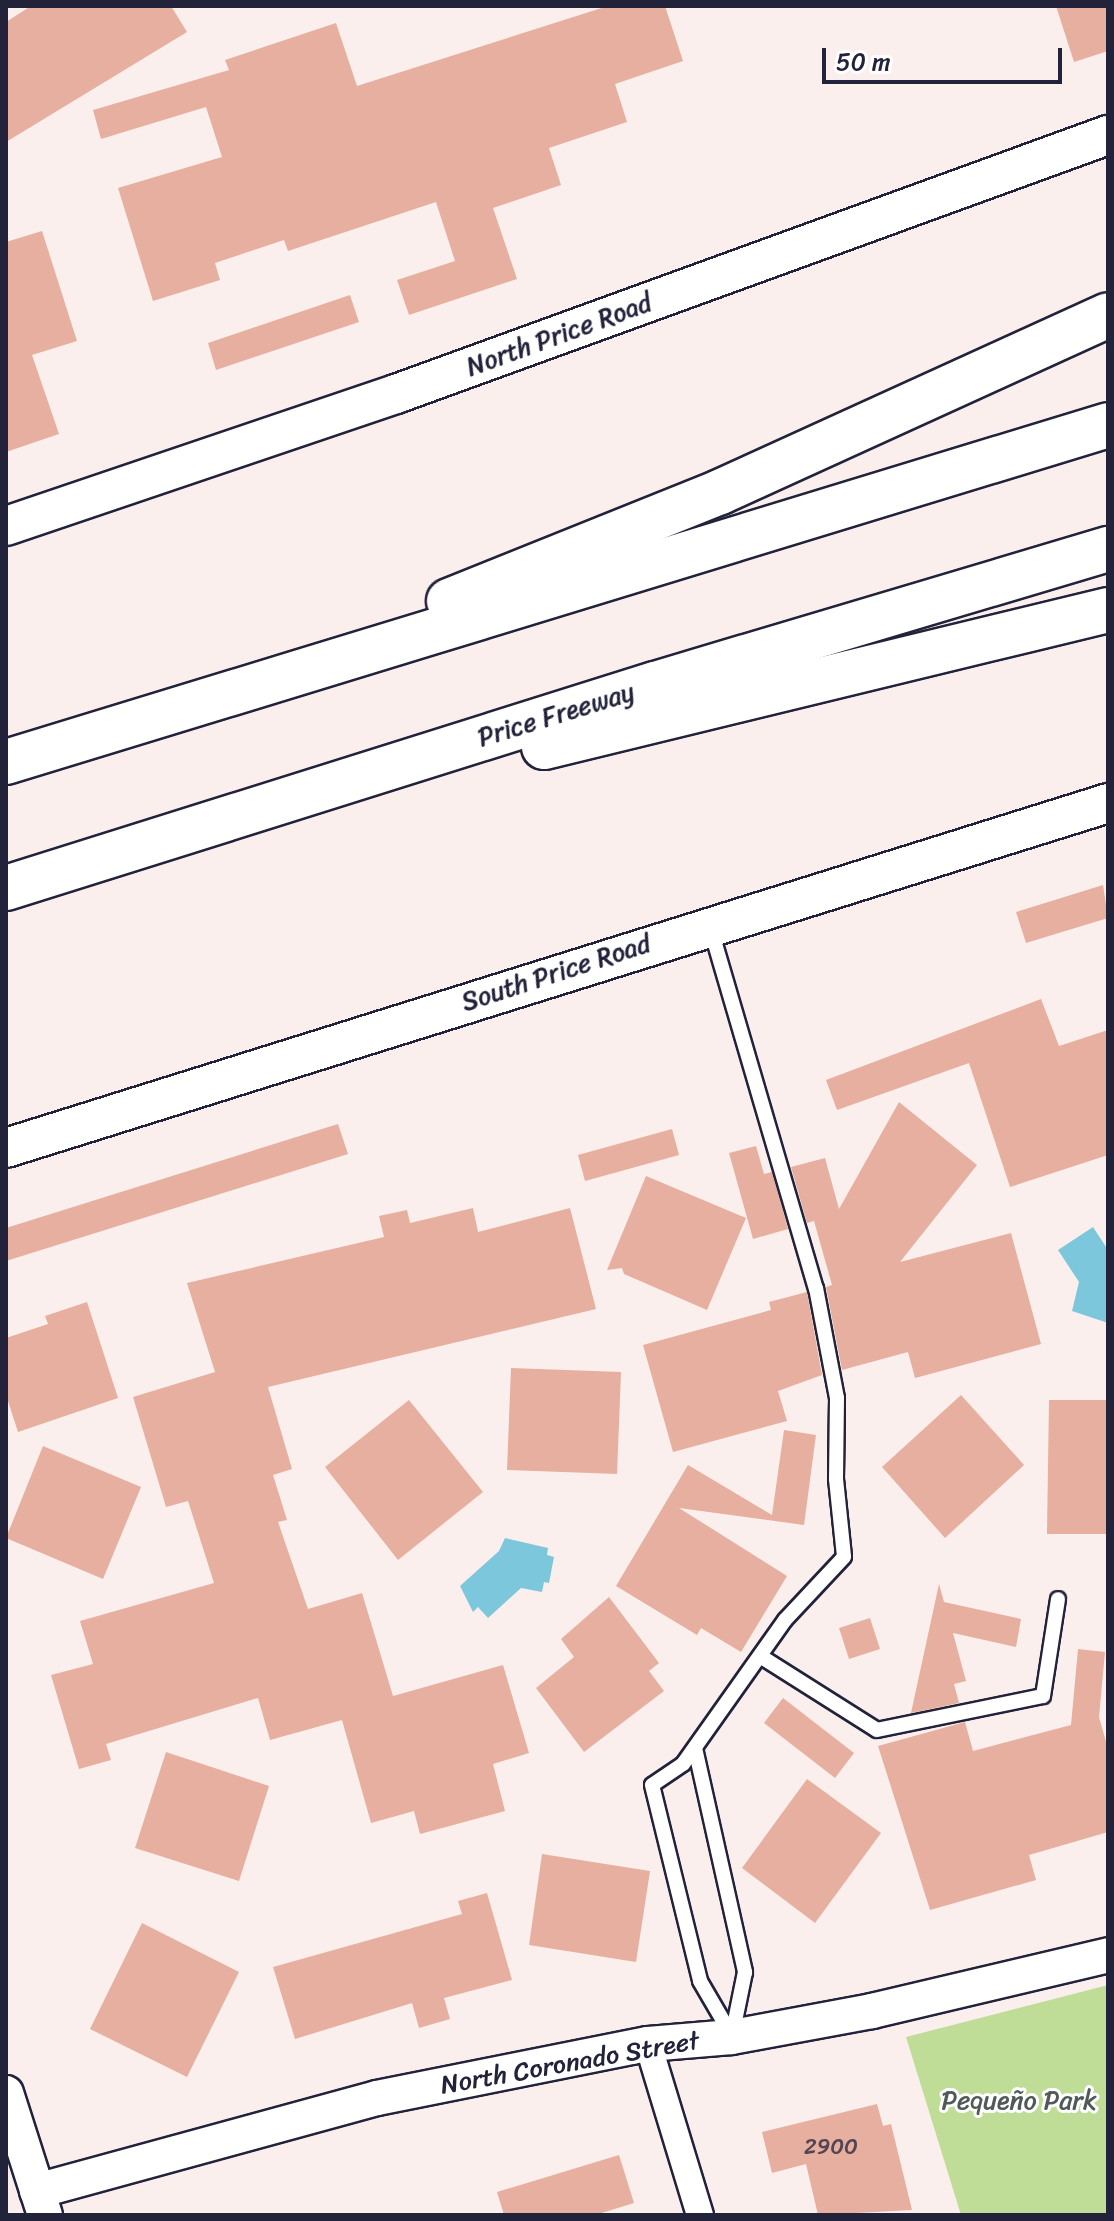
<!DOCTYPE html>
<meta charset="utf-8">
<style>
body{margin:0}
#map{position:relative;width:1114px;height:2221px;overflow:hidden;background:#faefec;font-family:Sriracha,sans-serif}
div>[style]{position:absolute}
.green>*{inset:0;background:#bfdd96}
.water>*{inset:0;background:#7dc7dd}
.building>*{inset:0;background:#e7af9f}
.roads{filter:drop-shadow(2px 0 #22223b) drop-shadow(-2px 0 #22223b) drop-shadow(0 2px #22223b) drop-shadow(0 -2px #22223b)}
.service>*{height:14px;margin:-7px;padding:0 7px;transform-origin:7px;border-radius:7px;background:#fff}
.minor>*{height:26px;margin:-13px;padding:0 13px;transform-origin:13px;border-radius:13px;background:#fff}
.tertiary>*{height:34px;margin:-17px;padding:0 17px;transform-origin:17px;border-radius:17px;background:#fff}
.secondary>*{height:38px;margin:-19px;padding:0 19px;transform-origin:19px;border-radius:19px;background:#fff}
.motorway>*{height:44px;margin:-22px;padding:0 22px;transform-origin:22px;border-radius:22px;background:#fff}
span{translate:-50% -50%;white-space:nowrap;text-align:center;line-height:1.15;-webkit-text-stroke:6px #fff;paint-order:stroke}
.number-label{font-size:22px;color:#534554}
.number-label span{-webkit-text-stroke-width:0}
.street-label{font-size:26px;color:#22223b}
.park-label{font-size:26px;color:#515a56}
.frame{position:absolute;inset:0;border:8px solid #22223b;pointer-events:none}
.scale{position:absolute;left:822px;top:48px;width:240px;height:36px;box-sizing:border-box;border:4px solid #22223b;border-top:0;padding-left:10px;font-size:24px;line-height:28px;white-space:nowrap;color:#22223b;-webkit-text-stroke:6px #fff;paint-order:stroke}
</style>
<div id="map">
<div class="green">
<i style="clip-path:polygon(1108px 1985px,1108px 2215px,961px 2215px,906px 2037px)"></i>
</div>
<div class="water">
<i style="clip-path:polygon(1093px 1227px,1108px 1250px,1108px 1323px,1072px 1311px,1079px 1282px,1058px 1250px)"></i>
<i style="clip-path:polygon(505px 1538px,548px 1548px,547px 1555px,554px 1557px,549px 1583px,544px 1582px,542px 1592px,521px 1588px,488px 1618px,478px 1607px,473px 1612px,460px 1586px,499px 1551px)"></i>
</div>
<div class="building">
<i style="clip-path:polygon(31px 6px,171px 6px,187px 32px,6px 142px,6px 22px)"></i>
<i style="clip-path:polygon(608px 6px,665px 6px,683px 61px,615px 84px,627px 122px,549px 148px,561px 185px,493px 208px,517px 279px,409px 315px,397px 280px,455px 261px,436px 202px,288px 251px,284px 240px,215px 263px,220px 280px,153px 301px,118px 188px,222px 157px,206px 107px,101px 139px,93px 110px,229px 70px,225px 60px,336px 23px,357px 86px)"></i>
<i style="clip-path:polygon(1056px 6px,1108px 6px,1108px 51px,1074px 62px)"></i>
<i style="clip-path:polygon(42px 231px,77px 341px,32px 355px,59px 434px,6px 452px,6px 242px)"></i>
<i style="clip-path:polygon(350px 295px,359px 322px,216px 370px,208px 343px)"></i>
<i style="clip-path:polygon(1103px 885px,1108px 918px,1026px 943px,1016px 912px)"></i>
<i style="clip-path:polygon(1041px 999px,1059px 1046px,1108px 1030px,1108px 1155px,1010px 1187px,969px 1063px,837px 1110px,826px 1080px)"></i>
<i style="clip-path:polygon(899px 1102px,977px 1165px,900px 1262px,1011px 1233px,1041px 1344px,915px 1378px,908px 1352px,842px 1370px,826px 1287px,832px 1285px,814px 1221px,807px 1223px,791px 1167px,825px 1158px,839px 1209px)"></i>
<i style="clip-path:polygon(338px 1124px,348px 1154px,6px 1261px,6px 1228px)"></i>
<i style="clip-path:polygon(672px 1129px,679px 1155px,585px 1181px,578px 1155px)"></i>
<i style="clip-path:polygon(756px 1146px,764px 1174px,772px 1172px,788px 1229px,753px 1239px,729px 1153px)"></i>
<i style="clip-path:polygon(646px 1176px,746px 1218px,707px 1310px,624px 1274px,622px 1268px,607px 1270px)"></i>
<i style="clip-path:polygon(473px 1208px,478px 1232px,570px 1208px,596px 1309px,268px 1387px,292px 1469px,273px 1475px,287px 1520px,278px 1522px,308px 1609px,362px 1593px,393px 1696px,503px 1665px,529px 1753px,493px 1764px,505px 1811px,420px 1834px,414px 1811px,371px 1823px,342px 1720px,270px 1740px,258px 1698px,106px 1744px,111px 1760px,79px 1769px,51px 1675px,93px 1664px,80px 1621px,214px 1583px,188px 1501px,166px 1507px,133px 1397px,215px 1372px,187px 1283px,384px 1237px,379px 1216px,407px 1210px,410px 1223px)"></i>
<i style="clip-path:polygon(807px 1292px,822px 1375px,778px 1391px,787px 1421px,673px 1452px,643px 1345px,771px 1310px,769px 1302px)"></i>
<i style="clip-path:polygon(87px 1302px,118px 1398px,18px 1432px,6px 1395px,6px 1338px,48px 1324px,45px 1316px)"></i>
<i style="clip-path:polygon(511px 1368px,621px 1372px,617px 1474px,507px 1470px)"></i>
<i style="clip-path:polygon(961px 1395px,1024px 1465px,945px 1538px,882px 1467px)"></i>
<i style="clip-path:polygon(409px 1400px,483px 1492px,398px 1560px,325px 1467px)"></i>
<i style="clip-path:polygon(1049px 1400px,1108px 1400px,1108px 1534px,1047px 1534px)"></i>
<i style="clip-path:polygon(784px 1430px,816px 1435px,804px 1525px,679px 1508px,787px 1576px,741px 1652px,701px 1628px,697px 1635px,616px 1586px,688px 1465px,772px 1515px)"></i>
<i style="clip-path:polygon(43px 1446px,141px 1487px,103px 1579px,6px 1538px)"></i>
<i style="clip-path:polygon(939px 1584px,944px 1602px,1021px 1619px,1016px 1647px,953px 1633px,966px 1681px,954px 1684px,959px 1703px,911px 1713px)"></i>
<i style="clip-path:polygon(609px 1597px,659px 1663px,649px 1671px,664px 1691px,584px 1752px,536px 1688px,574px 1657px,561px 1639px)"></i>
<i style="clip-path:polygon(870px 1618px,880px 1649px,849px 1659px,839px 1628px)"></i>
<i style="clip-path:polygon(1078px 1649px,1105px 1652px,1099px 1717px,1108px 1749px,1108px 1832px,1029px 1855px,1036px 1880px,930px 1910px,878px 1746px,965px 1722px,973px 1751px,1071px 1725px)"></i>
<i style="clip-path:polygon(783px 1698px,854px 1753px,835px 1778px,764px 1723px)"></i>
<i style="clip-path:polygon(166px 1752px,269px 1786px,239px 1881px,135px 1848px)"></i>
<i style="clip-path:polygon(807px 1779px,881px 1833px,815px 1923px,742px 1868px)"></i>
<i style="clip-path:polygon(542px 1854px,650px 1871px,636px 1962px,529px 1945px)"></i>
<i style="clip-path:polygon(487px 1893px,512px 1980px,444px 1998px,450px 2019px,419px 2028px,412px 2003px,295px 2039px,273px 1967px,462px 1914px,458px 1901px)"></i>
<i style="clip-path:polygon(142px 1923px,239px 1972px,187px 2077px,90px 2029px)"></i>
<i style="clip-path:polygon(877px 2104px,883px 2126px,891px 2124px,912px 2210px,818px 2215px,806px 2164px,772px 2173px,762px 2132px)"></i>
<i style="clip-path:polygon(619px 2155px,634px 2203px,595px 2215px,504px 2215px,497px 2192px)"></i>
</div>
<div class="roads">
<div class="service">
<i style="left:711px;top:930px;width:373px;rotate:73.7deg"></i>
<i style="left:816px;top:1288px;width:112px;rotate:79.2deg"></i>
<i style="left:837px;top:1398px;width:81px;rotate:90.7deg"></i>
<i style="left:836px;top:1479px;width:78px;rotate:84.1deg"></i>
<i style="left:844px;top:1557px;width:86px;rotate:133.1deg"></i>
<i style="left:785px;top:1620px;width:176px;rotate:125.3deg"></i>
<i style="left:683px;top:1764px;width:37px;rotate:146deg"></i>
<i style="left:652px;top:1785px;width:202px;rotate:76.2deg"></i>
<i style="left:700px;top:1981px;width:64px;rotate:59.8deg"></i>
<i style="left:760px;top:1656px;width:138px;rotate:32.3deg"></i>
<i style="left:877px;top:1730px;width:169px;rotate:-11.6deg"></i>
<i style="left:1043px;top:1696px;width:98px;rotate:-81.2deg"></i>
<i style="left:695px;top:1748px;width:230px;rotate:77.4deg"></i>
<i style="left:745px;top:1972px;width:65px;rotate:101.5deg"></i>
</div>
<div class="minor">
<i style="left:648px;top:2044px;width:179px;rotate:73.1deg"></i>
</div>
<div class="tertiary">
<i style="left:6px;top:2093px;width:128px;rotate:72.3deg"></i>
<i style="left:37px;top:2191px;width:352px;rotate:-15.3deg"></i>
<i style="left:377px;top:2098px;width:276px;rotate:-11.3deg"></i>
<i style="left:648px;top:2044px;width:84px;rotate:-4.8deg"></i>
<i style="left:732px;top:2037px;width:142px;rotate:-10.5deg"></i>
<i style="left:872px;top:2011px;width:243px;rotate:-13.3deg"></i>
</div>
<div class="secondary">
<i style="left:6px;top:526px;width:412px;rotate:-18.7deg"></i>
<i style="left:396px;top:394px;width:758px;rotate:-19.99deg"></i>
<i style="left:6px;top:1148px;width:1155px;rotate:-17.38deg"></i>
</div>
<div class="motorway">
<i style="left:449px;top:601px;width:292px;rotate:-21.9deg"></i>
<i style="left:720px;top:492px;width:426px;rotate:-24.5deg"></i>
<i style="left:544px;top:747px;width:580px;rotate:-13.65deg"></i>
<i style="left:6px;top:762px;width:1152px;rotate:-17deg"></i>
<i style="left:6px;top:888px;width:680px;rotate:-17.45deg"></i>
<i style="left:655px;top:684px;width:473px;rotate:-16.6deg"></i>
</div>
</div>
<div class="number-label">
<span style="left:831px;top:2147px">2900</span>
</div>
<div class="street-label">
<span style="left:559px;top:335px;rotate:-20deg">North Price Road</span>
<span style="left:556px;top:715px;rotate:-17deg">Price Freeway</span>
<span style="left:556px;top:973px;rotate:-18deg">South Price Road</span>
<span style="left:570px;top:2063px;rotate:-10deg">North Coronado Street</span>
</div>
<div class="park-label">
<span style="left:1019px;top:2101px">Pequeño Park</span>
</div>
<div class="frame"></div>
<div class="scale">50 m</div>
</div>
